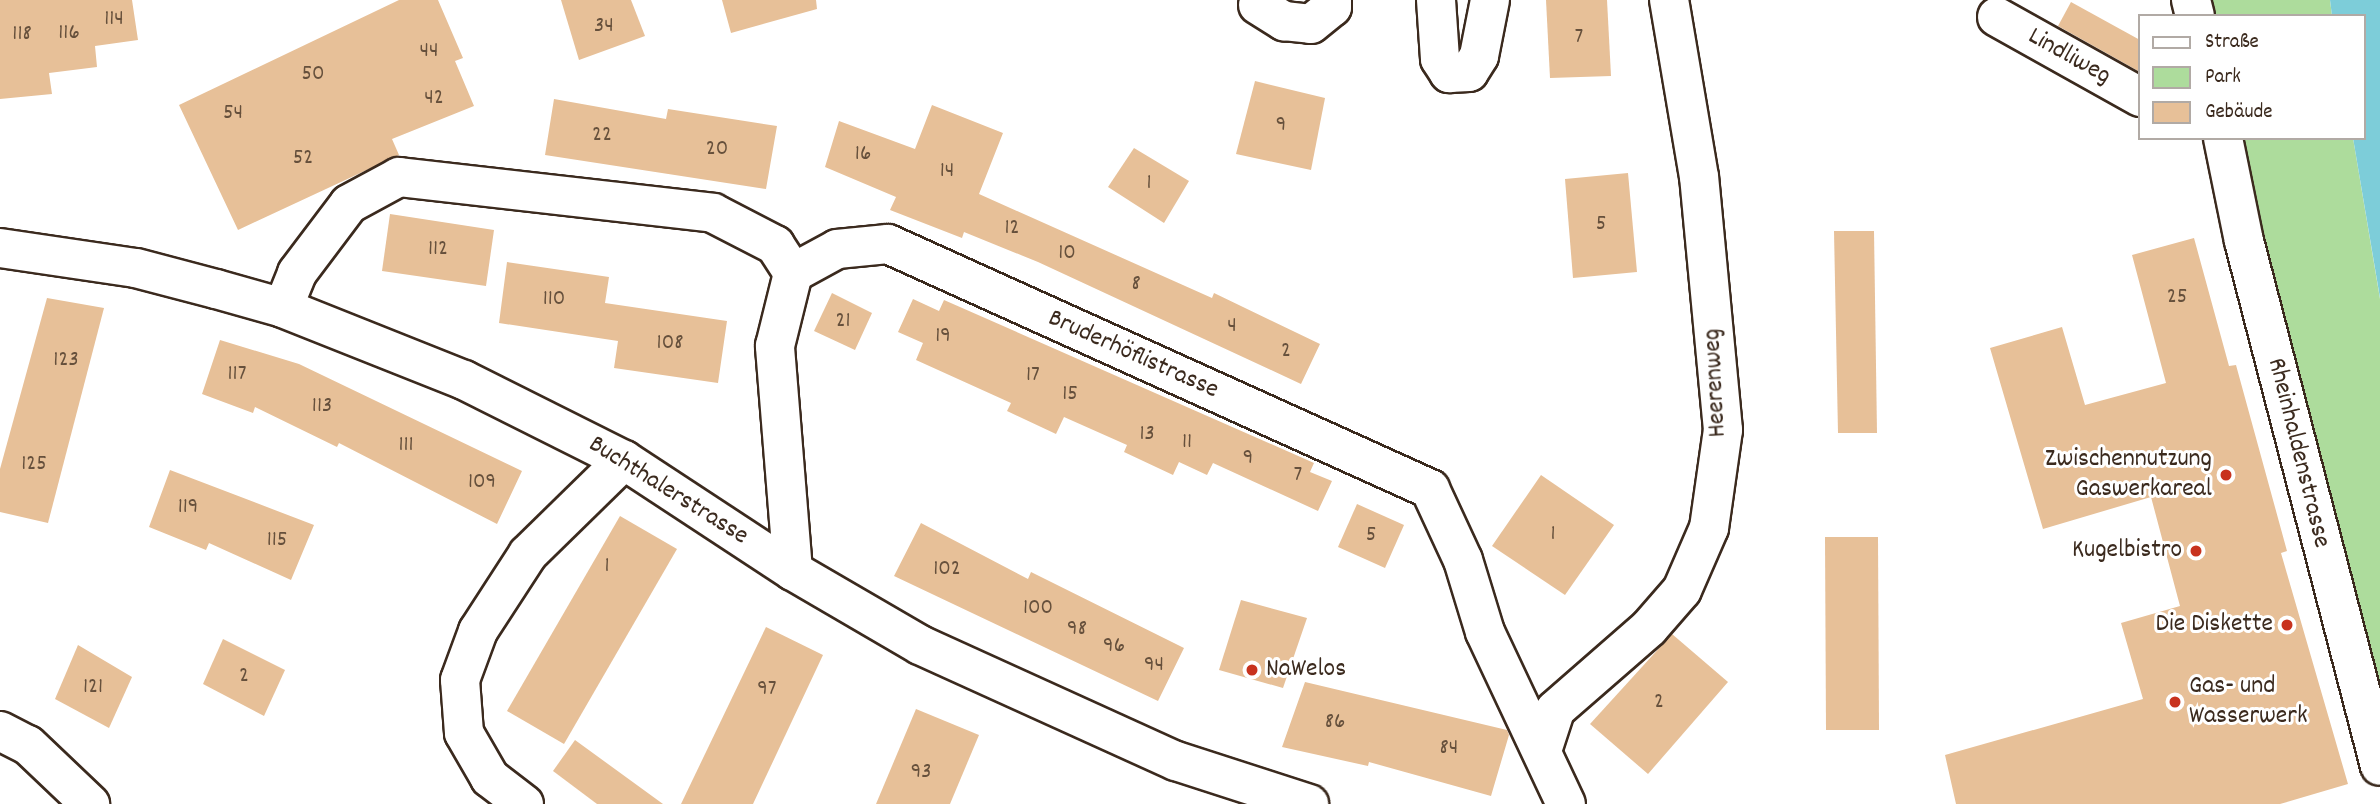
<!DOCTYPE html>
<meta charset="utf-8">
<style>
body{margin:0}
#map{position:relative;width:2380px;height:804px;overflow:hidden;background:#fff;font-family:Dekko,sans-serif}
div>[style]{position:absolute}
.green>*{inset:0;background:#addc9c}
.water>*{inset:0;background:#7dcdd9}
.building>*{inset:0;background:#e7c098}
.roads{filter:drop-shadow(2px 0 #3b2a1e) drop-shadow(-2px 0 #3b2a1e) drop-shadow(0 2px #3b2a1e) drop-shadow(0 -2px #3b2a1e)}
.minor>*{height:38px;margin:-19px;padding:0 19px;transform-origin:19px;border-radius:19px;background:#fff}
.major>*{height:38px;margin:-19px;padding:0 19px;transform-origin:19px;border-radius:19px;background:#fff}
.dots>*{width:19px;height:19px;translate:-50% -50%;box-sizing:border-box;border:4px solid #fff;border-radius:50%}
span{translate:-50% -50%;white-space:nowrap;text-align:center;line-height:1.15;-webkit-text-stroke:6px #fff;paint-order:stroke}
.number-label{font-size:23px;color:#66503c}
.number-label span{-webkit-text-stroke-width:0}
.street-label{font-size:26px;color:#3b2a1e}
.poi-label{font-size:26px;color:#3b2a1e}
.right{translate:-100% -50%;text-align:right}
.left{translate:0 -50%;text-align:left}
.legend{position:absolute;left:2138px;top:14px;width:228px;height:126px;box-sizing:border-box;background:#fff;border:2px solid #b1aaa5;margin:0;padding:9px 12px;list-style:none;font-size:21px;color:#3b2a1e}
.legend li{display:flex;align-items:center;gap:14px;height:35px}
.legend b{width:35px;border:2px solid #b1aaa5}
</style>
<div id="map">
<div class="green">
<i style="clip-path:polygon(2197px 0,2330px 0,2332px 16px,2200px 16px)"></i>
<i style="clip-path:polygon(2223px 138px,2353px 138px,2380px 299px,2380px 704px)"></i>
</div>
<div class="water">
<i style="clip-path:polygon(2330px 0,2380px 0,2380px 298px,2353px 138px,2364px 138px,2364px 16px,2332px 16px)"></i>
</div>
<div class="building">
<i style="clip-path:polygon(0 0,132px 0,138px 40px,95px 46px,97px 67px,49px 73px,52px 94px,0 99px)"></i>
<i style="clip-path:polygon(399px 0,438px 0,463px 58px,455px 61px,474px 106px,392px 139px,399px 155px,238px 230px,179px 105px)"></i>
<i style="clip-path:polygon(561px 0,631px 0,645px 36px,579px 60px)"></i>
<i style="clip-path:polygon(722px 0,816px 0,817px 9px,731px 33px)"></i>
<i style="clip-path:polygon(1546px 0,1607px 0,1611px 76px,1550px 78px)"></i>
<i style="clip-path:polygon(2071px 2px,2140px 40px,2140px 72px,2058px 26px)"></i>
<i style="clip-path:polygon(1255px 81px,1325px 98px,1311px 170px,1236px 154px)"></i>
<i style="clip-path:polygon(554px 99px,666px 119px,668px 109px,777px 126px,766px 189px,545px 155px)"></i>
<i style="clip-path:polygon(932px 105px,1003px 133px,979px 194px,1212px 298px,1214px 293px,1320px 344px,1301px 384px,1038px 262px,964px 232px,962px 238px,890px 210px,896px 197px,825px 167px,839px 121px,915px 149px)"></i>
<i style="clip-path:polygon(1134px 148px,1189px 181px,1164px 223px,1108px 187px)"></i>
<i style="clip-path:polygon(1628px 173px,1637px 272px,1573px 278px,1565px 179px)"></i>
<i style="clip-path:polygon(390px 214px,494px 230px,486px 286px,382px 271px)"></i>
<i style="clip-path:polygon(1834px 231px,1874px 231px,1877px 433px,1838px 433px)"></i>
<i style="clip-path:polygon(2194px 238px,2229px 366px,2236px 365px,2287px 551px,2281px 553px,2348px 784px,2280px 804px,1956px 804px,1945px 755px,2143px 699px,2121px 623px,2180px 606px,2151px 497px,2043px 529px,1990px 348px,2062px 327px,2085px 405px,2166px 383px,2132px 255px)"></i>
<i style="clip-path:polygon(507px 262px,609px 277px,605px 303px,727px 321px,718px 383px,614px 368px,618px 341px,499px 323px)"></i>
<i style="clip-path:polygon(832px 293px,872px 313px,855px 350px,814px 331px)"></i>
<i style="clip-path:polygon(47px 298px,104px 308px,48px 523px,0 512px,0 469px)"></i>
<i style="clip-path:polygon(913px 299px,939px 311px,944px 300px,1314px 463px,1310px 472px,1332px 481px,1318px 511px,1213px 463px,1207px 475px,1179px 462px,1173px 475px,1124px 452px,1127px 445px,1064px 417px,1056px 434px,1007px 411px,1011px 403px,916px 360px,923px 343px,898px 332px)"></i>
<i style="clip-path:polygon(220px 340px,299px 364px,522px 471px,497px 524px,339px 443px,337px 447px,255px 407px,253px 413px,202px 394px)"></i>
<i style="clip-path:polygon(170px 470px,314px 525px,291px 580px,209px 543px,206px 550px,149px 527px)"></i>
<i style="clip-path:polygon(1541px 475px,1614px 525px,1565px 595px,1492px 546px)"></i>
<i style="clip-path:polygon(1357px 504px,1404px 525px,1385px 568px,1338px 547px)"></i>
<i style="clip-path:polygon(620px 516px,677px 549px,564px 744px,507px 711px)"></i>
<i style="clip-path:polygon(921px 523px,1028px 579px,1031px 572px,1184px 648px,1158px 701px,894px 576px)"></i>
<i style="clip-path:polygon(1825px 537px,1878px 537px,1879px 730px,1826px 730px)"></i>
<i style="clip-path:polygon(1241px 600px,1307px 618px,1283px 688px,1219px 670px)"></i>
<i style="clip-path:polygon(766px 627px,823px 655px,753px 804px,681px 804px)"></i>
<i style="clip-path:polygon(1672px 634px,1728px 682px,1648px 774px,1590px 724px)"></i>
<i style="clip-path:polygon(223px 639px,285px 670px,264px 716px,203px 684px)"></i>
<i style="clip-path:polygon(78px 645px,132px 677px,109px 728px,55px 699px)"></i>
<i style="clip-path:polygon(1305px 682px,1507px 730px,1509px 735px,1491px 796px,1369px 762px,1368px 766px,1282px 747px)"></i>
<i style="clip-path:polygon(916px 709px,979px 735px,950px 804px,876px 804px)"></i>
<i style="clip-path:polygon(575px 740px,663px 804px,597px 804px,553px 771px)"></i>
</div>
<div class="roads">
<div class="minor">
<i style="left:1436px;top:0;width:59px;rotate:86.1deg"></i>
<i style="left:1440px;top:59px;width:17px;rotate:57deg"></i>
<i style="left:1449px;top:73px;width:20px;rotate:-3deg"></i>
<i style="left:1469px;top:72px;width:19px;rotate:-58deg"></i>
<i style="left:1479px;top:56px;width:57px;rotate:-78.9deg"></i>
<i style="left:1258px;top:5px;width:31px;rotate:32deg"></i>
<i style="left:1284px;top:21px;width:27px;rotate:6deg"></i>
<i style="left:1311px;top:24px;width:27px;rotate:-39deg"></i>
<i style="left:1332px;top:7px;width:7px;rotate:-90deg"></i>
<i style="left:1997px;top:17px;width:164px;rotate:29.2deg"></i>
<i style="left:0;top:248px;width:137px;rotate:8.4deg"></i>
<i style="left:136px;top:268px;width:83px;rotate:14.7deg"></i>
<i style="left:216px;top:289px;width:70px;rotate:15.8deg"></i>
<i style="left:283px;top:308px;width:195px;rotate:21.7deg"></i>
<i style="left:464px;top:380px;width:179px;rotate:26.6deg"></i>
<i style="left:624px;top:460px;width:202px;rotate:33.3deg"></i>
<i style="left:793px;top:571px;width:147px;rotate:30.2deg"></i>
<i style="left:920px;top:645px;width:281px;rotate:24.4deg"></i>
<i style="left:1176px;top:761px;width:140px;rotate:17.9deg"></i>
<i style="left:283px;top:308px;width:38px;rotate:-68deg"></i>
<i style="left:297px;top:273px;width:86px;rotate:-53deg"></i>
<i style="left:349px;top:204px;width:57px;rotate:-28.4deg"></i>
<i style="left:399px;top:177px;width:316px;rotate:6.5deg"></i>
<i style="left:713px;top:213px;width:70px;rotate:27.3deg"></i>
<i style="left:775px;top:245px;width:33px;rotate:57deg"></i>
<i style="left:793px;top:571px;width:226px;rotate:-94.6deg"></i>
<i style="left:775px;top:346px;width:75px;rotate:-76.1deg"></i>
<i style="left:793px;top:273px;width:50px;rotate:-28.6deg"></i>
<i style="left:837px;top:249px;width:51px;rotate:-5.6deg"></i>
<i style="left:888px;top:244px;width:595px;rotate:24.32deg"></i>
<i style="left:1430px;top:489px;width:78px;rotate:65.1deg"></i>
<i style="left:1463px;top:560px;width:75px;rotate:73deg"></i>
<i style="left:1485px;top:632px;width:190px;rotate:64.8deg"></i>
<i style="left:0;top:731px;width:31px;rotate:27deg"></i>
<i style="left:28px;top:745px;width:86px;rotate:43.6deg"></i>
<i style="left:1543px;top:748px;width:40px;rotate:-72deg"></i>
<i style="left:1555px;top:710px;width:125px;rotate:-41.1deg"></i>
<i style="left:1649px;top:628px;width:50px;rotate:-49deg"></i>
<i style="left:1682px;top:590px;width:68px;rotate:-66.5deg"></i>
<i style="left:1709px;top:528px;width:99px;rotate:-81.9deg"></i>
<i style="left:1723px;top:430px;width:254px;rotate:-95.4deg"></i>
<i style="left:1699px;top:177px;width:180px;rotate:-99.6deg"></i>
<i style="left:524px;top:804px;width:43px;rotate:-142.6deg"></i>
<i style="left:490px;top:778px;width:52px;rotate:-120deg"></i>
<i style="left:464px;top:733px;width:53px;rotate:-94.3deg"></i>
<i style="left:460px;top:680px;width:52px;rotate:-69.8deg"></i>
<i style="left:478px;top:631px;width:92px;rotate:-57deg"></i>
<i style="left:528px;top:554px;width:134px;rotate:-44.4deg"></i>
</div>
<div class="major">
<i style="left:2191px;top:0;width:16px;rotate:76deg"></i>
<i style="left:2223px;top:138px;width:105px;rotate:78.5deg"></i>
<i style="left:2244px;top:241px;width:542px;rotate:75.48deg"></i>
</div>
</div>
<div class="dots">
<i style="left:2226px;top:475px;background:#c8321e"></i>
<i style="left:2196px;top:551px;background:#c8321e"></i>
<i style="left:2287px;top:625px;background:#c8321e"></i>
<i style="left:1252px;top:670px;background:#c8321e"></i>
<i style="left:2175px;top:702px;background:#c8321e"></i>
</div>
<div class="number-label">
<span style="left:114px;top:20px">114</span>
<span style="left:604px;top:27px">34</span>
<span style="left:69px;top:34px">116</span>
<span style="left:22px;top:35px">118</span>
<span style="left:1579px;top:38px">7</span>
<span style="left:429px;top:52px">44</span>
<span style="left:313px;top:75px">50</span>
<span style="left:434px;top:99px">42</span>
<span style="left:233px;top:114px">54</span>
<span style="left:1281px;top:126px">9</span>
<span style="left:602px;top:136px">22</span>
<span style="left:717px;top:150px">20</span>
<span style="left:863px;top:155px">16</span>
<span style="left:303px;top:159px">52</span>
<span style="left:947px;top:172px">14</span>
<span style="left:1149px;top:184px">1</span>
<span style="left:1601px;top:225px">5</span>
<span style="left:1012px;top:229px">12</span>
<span style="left:438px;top:250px">112</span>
<span style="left:1067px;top:254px">10</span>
<span style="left:1136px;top:285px">8</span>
<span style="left:2177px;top:298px">25</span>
<span style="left:554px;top:300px">110</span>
<span style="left:843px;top:322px">21</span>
<span style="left:1232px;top:327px">4</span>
<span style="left:943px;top:337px">19</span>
<span style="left:670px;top:344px">108</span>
<span style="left:1286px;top:352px">2</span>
<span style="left:66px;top:361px">123</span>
<span style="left:237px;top:375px">117</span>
<span style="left:1033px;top:376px">17</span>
<span style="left:1070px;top:395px">15</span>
<span style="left:322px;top:407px">113</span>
<span style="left:1147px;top:435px">13</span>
<span style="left:1187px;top:443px">11</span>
<span style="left:406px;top:446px">111</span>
<span style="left:1248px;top:459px">9</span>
<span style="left:34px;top:465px">125</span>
<span style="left:1298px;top:476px">7</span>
<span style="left:482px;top:483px">109</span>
<span style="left:188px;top:508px">119</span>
<span style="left:1553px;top:535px">1</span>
<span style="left:1371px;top:536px">5</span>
<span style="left:277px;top:541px">115</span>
<span style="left:607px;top:567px">1</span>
<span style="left:947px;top:570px">102</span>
<span style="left:1038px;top:609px">100</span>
<span style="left:1077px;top:630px">98</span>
<span style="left:1114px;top:647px">96</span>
<span style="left:1154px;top:666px">94</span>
<span style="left:244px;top:677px">2</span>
<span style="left:93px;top:688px">121</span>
<span style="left:767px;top:690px">97</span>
<span style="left:1659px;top:703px">2</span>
<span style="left:1335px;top:723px">86</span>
<span style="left:1449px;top:749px">84</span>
<span style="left:921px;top:773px">93</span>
</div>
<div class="street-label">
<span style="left:2069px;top:57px;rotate:29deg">Lindliweg</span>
<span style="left:1133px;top:355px;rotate:24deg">Bruderhöflistrasse</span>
<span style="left:1716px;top:383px;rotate:-93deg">Heerenweg</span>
<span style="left:2298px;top:453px;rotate:76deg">Rheinhaldenstrasse</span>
<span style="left:668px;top:491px;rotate:32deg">Buchthalerstrasse</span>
</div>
<div class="poi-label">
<span class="right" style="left:2212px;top:475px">Zwischennutzung<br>Gaswerkareal</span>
<span class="right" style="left:2182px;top:551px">Kugelbistro</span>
<span class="right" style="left:2273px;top:625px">Die Diskette</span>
<span class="left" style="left:1266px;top:670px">NaWelos</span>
<span class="left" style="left:2189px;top:702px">Gas- und<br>Wasserwerk</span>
</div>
<ul class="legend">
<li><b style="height:9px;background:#fff"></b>Straße</li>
<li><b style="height:19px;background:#addc9c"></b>Park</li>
<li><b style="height:19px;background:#e7c098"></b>Gebäude</li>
</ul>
</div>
